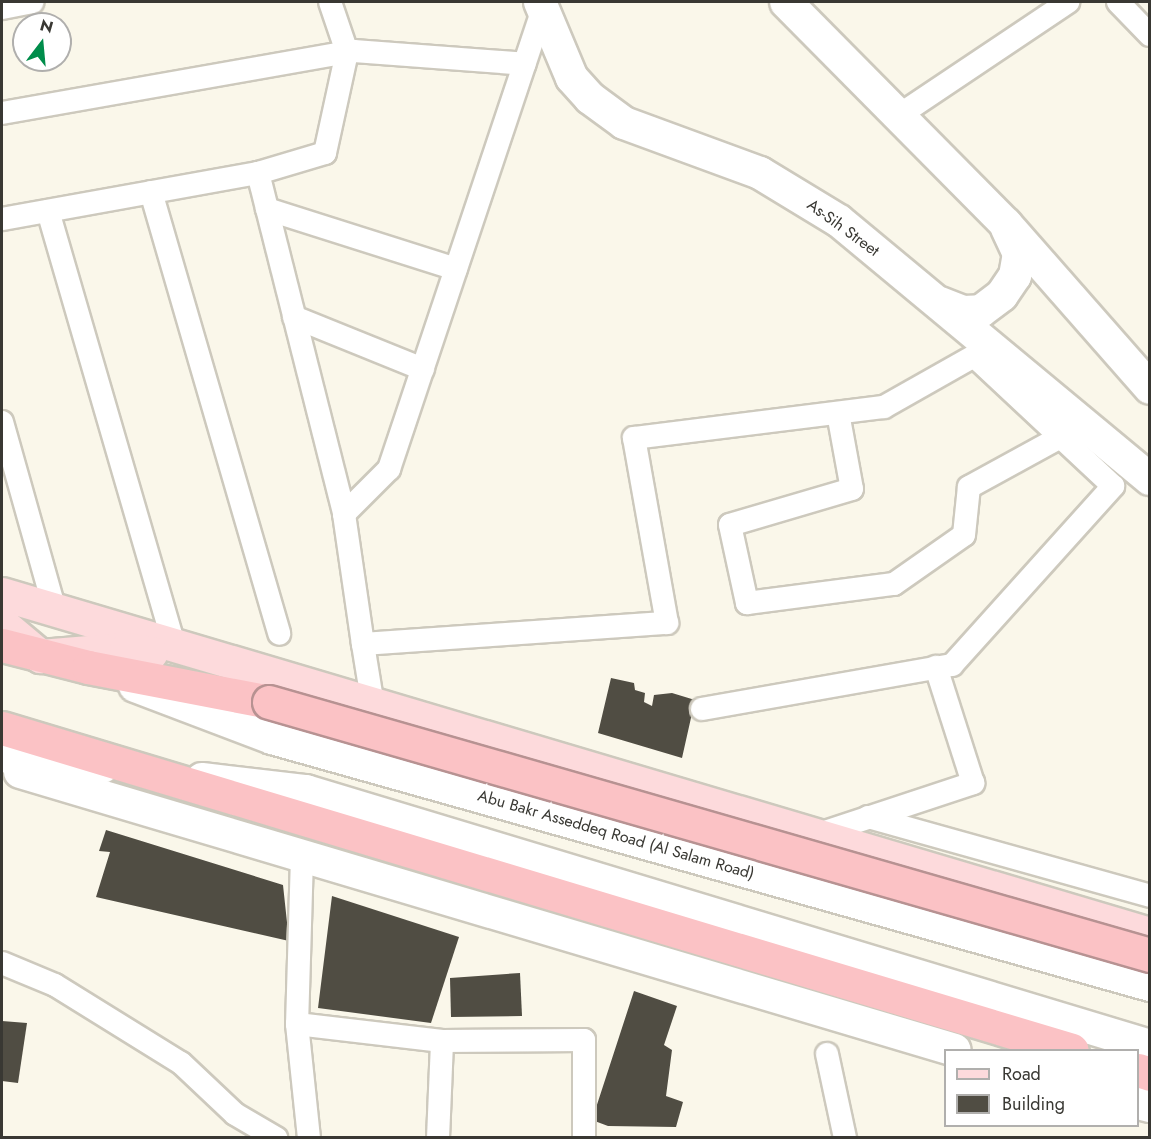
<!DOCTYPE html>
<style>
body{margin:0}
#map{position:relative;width:1151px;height:1139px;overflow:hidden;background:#faf7ea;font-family:Jost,sans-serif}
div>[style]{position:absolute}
.building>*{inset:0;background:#504d43}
.roads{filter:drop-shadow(2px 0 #cdc9bd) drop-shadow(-2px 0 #cdc9bd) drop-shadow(0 2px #cdc9bd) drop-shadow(0 -2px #cdc9bd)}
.street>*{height:22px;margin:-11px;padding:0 11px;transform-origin:11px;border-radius:11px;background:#fff}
.secondary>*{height:32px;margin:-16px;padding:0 16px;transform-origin:16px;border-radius:16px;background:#fff}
.primary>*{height:33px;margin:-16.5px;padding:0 16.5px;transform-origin:16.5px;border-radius:16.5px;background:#fddadc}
.highway>*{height:33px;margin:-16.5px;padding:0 16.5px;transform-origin:16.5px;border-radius:16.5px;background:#fbc2c5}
.bridges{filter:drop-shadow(2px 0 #b79292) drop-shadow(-2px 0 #b79292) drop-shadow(0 2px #b79292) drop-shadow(0 -2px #b79292)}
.highway-bridge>*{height:33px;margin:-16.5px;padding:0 16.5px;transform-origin:16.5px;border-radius:16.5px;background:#fbc2c5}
span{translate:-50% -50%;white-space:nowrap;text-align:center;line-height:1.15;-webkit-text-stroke:6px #fff;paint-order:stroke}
.street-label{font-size:16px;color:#393833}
.frame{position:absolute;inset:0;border:3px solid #393833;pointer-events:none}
.legend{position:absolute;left:944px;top:1049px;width:195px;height:78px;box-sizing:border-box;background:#fff;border:2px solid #b0afad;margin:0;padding:8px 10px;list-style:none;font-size:18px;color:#393833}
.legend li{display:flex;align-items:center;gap:12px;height:30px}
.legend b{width:30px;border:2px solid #b0afad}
.north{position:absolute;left:12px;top:12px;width:60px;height:60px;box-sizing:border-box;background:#fff;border:2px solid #b0afad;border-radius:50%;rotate:16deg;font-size:16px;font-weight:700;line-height:24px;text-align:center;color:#393833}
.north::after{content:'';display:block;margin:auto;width:21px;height:27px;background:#008d4b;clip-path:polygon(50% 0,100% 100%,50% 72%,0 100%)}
</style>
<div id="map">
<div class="building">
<i style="clip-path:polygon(611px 678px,634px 683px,635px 690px,645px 693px,644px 702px,652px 706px,654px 695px,672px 693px,695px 700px,682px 758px,598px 733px)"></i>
<i style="clip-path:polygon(106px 830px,283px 885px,289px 941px,96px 897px,110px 852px,99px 851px)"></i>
<i style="clip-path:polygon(332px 896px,459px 937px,431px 1023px,318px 1008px)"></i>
<i style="clip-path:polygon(520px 973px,522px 1016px,451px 1017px,450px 978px)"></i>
<i style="clip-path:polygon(634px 991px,677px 1006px,664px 1045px,672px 1050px,666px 1096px,683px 1102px,676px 1127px,608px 1126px,592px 1120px)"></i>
<i style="clip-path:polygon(2px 1021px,27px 1023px,18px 1083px,2px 1081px)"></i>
</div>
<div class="roads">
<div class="street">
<i style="left:1118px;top:2px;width:46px;rotate:45.9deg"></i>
<i style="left:2px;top:8px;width:31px;rotate:-11deg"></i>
<i style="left:2px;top:113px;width:357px;rotate:-10deg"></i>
<i style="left:354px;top:51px;width:171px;rotate:4.3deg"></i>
<i style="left:898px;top:116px;width:205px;rotate:-33.8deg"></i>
<i style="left:258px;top:173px;width:70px;rotate:-16.6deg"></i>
<i style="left:325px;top:153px;width:103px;rotate:-77.7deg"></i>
<i style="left:347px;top:52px;width:53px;rotate:-108.8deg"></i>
<i style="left:151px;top:192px;width:460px;rotate:73.8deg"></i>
<i style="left:267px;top:209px;width:198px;rotate:17.6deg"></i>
<i style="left:48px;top:211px;width:454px;rotate:73.8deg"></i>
<i style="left:2px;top:219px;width:260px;rotate:-10.2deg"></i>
<i style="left:258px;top:173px;width:352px;rotate:75.8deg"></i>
<i style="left:344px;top:514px;width:64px;rotate:-45deg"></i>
<i style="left:389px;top:469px;width:484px;rotate:-71.5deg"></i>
<i style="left:294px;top:317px;width:139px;rotate:22deg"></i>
<i style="left:838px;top:413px;width:77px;rotate:79.6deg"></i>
<i style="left:852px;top:489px;width:127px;rotate:163.6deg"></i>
<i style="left:730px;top:525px;width:80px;rotate:77.7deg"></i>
<i style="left:747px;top:603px;width:148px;rotate:-7.4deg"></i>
<i style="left:894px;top:584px;width:85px;rotate:-35deg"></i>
<i style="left:964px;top:535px;width:48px;rotate:-84.1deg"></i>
<i style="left:969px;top:487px;width:131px;rotate:-28.7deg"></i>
<i style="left:2px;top:422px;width:196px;rotate:74.3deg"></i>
<i style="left:344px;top:514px;width:131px;rotate:81.7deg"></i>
<i style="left:363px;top:644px;width:305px;rotate:-4deg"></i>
<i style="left:667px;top:623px;width:188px;rotate:-100.1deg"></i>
<i style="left:634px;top:438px;width:252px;rotate:-7.1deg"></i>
<i style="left:884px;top:407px;width:122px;rotate:-29.5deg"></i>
<i style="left:363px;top:644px;width:63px;rotate:80.8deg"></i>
<i style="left:702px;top:709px;width:254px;rotate:-10deg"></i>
<i style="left:952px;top:665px;width:241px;rotate:-48deg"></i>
<i style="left:1113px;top:486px;width:190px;rotate:-136.9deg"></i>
<i style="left:868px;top:817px;width:293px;rotate:15.6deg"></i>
<i style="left:813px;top:836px;width:169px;rotate:-18.3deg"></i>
<i style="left:973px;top:783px;width:122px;rotate:-107.7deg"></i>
<i style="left:302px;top:857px;width:167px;rotate:91.7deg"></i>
<i style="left:297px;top:1024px;width:115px;rotate:84deg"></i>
<i style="left:2px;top:963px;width:57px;rotate:22.5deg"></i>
<i style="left:55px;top:985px;width:148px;rotate:31.8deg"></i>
<i style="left:181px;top:1063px;width:74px;rotate:43.4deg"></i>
<i style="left:235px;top:1114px;width:48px;rotate:30.3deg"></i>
<i style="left:297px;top:1024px;width:146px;rotate:6.7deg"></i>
<i style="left:442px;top:1041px;width:142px;rotate:-0.4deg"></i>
<i style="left:584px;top:1040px;width:98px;rotate:90deg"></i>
<i style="left:827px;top:1054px;width:86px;rotate:77.9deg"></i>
<i style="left:438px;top:1138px;width:97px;rotate:-87.6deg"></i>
</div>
<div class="secondary">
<i style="left:540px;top:2px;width:82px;rotate:67.2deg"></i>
<i style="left:572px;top:78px;width:27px;rotate:48deg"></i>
<i style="left:590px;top:98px;width:42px;rotate:36.3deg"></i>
<i style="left:624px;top:123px;width:145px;rotate:20.2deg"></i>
<i style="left:760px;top:173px;width:92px;rotate:31.3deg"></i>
<i style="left:839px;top:221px;width:404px;rotate:39.7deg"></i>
<i style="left:786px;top:2px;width:313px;rotate:45.3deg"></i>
<i style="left:1006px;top:224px;width:218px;rotate:48.7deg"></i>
<i style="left:940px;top:303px;width:26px;rotate:21deg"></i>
<i style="left:964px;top:312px;width:17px;rotate:-3deg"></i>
<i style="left:981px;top:311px;width:26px;rotate:-37deg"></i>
<i style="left:1002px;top:295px;width:23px;rotate:-56deg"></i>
<i style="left:1015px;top:276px;width:22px;rotate:-80deg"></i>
<i style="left:1019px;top:254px;width:29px;rotate:-115deg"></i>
<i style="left:135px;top:686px;width:147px;rotate:20.8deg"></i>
<i style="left:272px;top:738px;width:912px;rotate:15.71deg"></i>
<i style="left:2px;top:756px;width:101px;rotate:6.3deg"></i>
<i style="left:20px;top:772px;width:975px;rotate:16.56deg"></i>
<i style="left:202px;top:779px;width:105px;rotate:6.6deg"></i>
<i style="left:306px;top:791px;width:882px;rotate:16.81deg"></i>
<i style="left:1138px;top:1103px;width:12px;rotate:14deg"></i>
</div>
<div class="primary">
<i style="left:2px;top:594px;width:1197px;rotate:16.5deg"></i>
<i style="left:2px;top:624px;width:50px;rotate:40.1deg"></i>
<i style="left:40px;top:656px;width:86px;rotate:-4.7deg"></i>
<i style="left:126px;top:649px;width:25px;rotate:9deg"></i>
</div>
<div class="highway">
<i style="left:2px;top:645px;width:89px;rotate:14.3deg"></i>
<i style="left:88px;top:667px;width:184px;rotate:10.9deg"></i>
<i style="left:2px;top:728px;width:1117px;rotate:16.75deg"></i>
<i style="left:1138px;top:1070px;width:13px;rotate:18deg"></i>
</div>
</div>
<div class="bridges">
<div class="highway-bridge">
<i style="left:269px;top:702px;width:917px;rotate:16.02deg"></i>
</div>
</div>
<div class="street-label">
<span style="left:843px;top:228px;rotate:36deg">As-Sih Street</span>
<span style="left:616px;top:835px;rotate:16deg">Abu Bakr Asseddeq Road (Al Salam Road)</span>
</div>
<div class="frame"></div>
<ul class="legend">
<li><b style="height:8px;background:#fddadc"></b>Road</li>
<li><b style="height:16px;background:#504d43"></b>Building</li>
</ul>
<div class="north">N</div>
</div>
